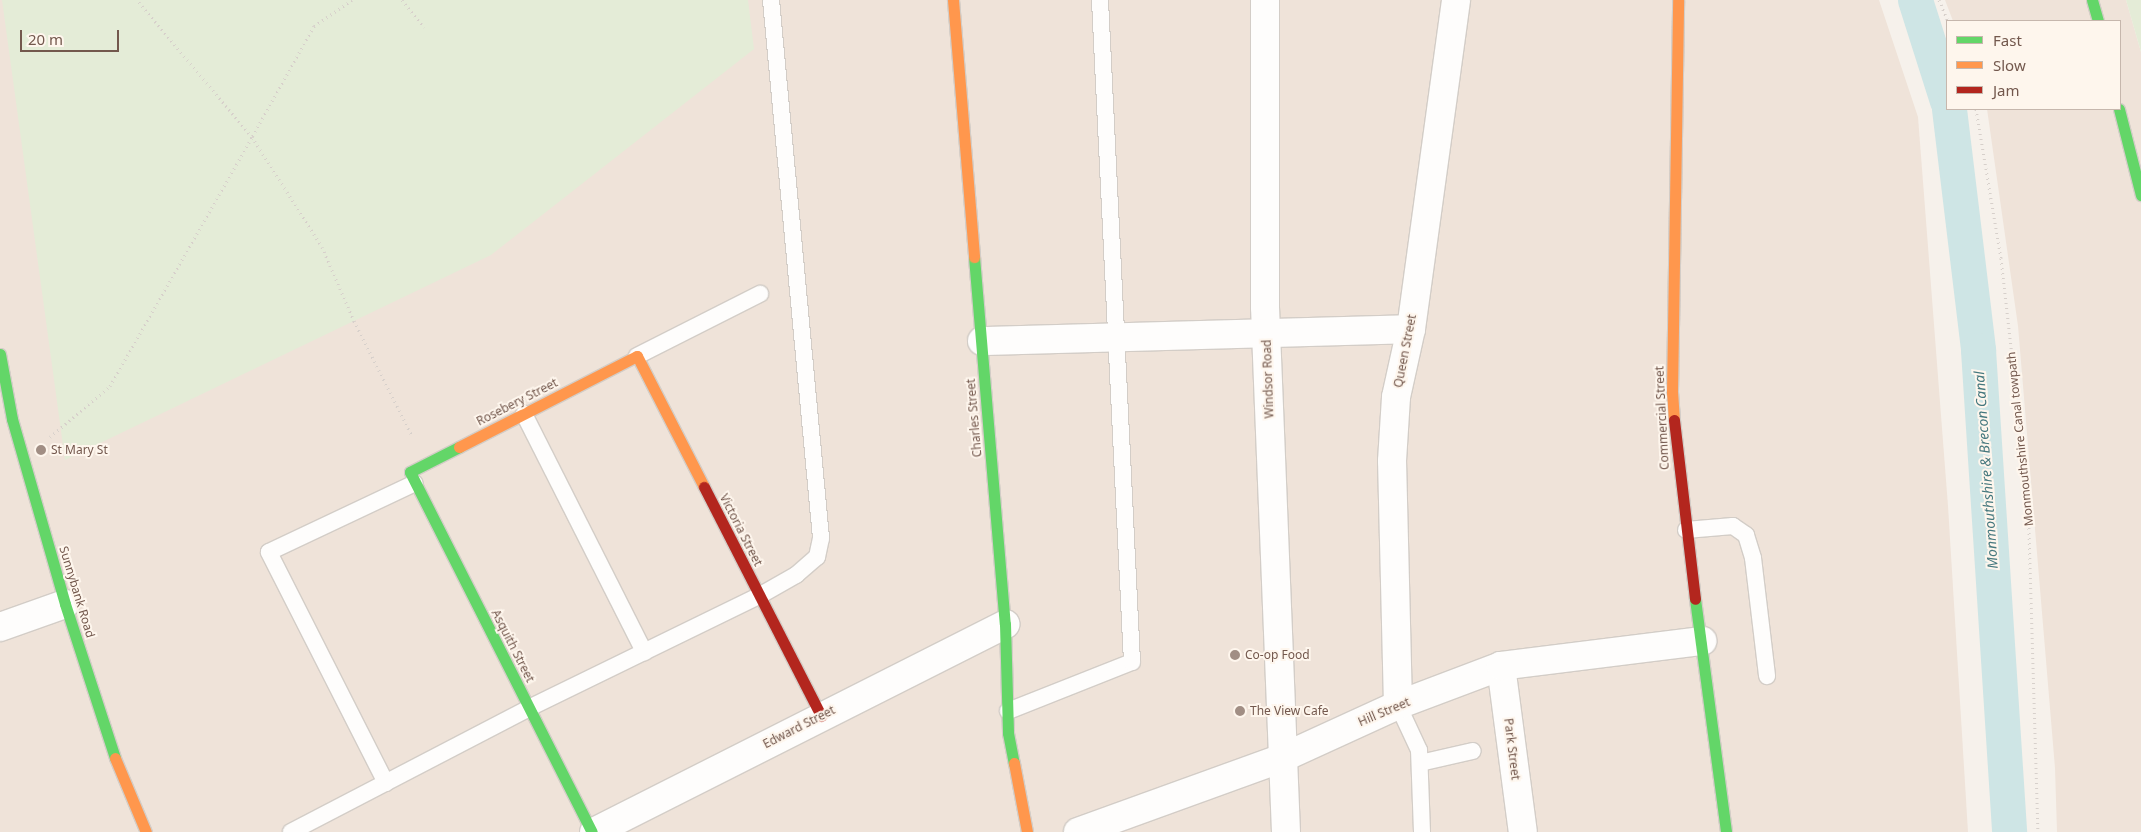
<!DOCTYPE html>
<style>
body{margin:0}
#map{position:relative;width:2141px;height:832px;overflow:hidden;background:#f6f1eb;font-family:"Noto Sans",sans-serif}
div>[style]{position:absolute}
.residential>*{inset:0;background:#efe3d9}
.green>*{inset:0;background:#e4ecd7}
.canal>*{height:35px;margin:-17.5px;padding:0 17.5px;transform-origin:17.5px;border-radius:17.5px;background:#cee5e5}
.path>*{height:3px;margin-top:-1.5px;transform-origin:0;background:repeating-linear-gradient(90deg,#d7d0cb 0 1px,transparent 0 5px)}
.roads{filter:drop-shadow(1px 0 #d3cdc7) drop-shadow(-1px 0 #d3cdc7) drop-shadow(0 1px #d3cdc7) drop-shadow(0 -1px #d3cdc7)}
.lane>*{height:16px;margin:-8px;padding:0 8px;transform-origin:8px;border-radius:8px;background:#fefdfc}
.street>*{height:28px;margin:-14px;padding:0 14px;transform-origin:14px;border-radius:14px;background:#fefdfc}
.fast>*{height:11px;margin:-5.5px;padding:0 5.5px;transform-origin:5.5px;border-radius:5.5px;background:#63d668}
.slow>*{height:11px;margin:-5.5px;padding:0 5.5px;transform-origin:5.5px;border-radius:5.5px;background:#ff974d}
.jam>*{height:11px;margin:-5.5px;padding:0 5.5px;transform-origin:5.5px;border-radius:5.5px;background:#b3261e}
.dots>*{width:14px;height:14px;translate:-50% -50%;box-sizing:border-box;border:2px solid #fef6ed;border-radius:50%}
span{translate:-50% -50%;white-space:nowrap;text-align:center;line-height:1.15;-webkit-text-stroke:4px #fef6ed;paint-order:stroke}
.street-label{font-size:12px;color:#73584d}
.poi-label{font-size:12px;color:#73584d}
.left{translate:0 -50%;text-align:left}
.water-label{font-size:14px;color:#45787e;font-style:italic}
.legend{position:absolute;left:1946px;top:20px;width:175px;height:90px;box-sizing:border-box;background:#fef6ed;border:1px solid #c6b7ad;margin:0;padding:6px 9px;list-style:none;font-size:15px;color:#73584d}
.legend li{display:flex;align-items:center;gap:10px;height:25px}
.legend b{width:25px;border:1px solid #c6b7ad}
.scale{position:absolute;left:20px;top:30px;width:99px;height:22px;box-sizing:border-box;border:2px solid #73584d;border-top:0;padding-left:6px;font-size:15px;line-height:18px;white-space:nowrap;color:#73584d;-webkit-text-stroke:4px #fef6ed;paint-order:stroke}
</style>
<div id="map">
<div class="residential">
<i style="clip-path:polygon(0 0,1879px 0,1918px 117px,1948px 506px,1968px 832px,0 832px)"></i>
<i style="clip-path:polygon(1945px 0,2126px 0,2141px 52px,2141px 832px,2057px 832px,2055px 768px,2018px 326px,1987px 109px,2120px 109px,2120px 21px,1953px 21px)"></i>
</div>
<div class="green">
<i style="clip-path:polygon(2px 0,748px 0,754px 49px,491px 255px,65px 460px)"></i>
<i style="clip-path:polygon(2126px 0,2141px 0,2141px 52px)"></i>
</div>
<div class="canal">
<i style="left:1915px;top:0;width:106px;rotate:72.4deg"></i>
<i style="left:1949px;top:109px;width:243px;rotate:83.1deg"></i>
<i style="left:1978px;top:350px;width:483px;rotate:86.3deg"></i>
</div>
<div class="path">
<i style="left:352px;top:0;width:46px;rotate:145.6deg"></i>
<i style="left:314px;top:26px;width:127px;rotate:119.2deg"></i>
<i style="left:252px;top:137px;width:130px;rotate:57.5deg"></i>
<i style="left:322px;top:247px;width:81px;rotate:66.6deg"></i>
<i style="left:354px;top:321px;width:129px;rotate:63.2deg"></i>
<i style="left:402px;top:0;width:35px;rotate:51deg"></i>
<i style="left:1939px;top:0;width:23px;rotate:67deg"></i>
<i style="left:1976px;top:109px;width:151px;rotate:80.5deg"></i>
<i style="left:2001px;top:258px;width:242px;rotate:83.6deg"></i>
<i style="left:2028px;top:498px;width:334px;rotate:88.3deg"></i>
<i style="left:50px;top:437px;width:79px;rotate:-40.4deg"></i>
<i style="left:110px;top:386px;width:287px;rotate:-60.3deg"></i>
<i style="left:252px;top:137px;width:179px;rotate:-130deg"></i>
</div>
<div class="roads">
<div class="lane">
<i style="left:637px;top:356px;width:138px;rotate:-26.8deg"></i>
<i style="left:524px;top:414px;width:267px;rotate:63.2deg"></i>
<i style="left:1686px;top:530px;width:47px;rotate:-4.9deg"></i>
<i style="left:1733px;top:526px;width:16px;rotate:35deg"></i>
<i style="left:1746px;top:535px;width:24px;rotate:73deg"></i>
<i style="left:1753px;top:558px;width:119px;rotate:83.2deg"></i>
<i style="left:1398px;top:705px;width:50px;rotate:65deg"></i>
<i style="left:1419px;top:750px;width:82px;rotate:87.9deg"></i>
<i style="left:1008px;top:711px;width:133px;rotate:-21.6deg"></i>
<i style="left:1132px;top:662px;width:663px;rotate:-92.77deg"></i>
<i style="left:1420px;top:763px;width:54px;rotate:-12.8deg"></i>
<i style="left:386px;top:783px;width:259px;rotate:-116.9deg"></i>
<i style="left:269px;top:552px;width:161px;rotate:-25.3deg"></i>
<i style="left:291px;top:832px;width:268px;rotate:-27.5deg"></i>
<i style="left:529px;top:708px;width:256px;rotate:-26deg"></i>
<i style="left:759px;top:596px;width:43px;rotate:-29.6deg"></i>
<i style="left:796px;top:575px;width:28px;rotate:-41deg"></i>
<i style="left:817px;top:557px;width:19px;rotate:-78deg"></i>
<i style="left:821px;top:538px;width:540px;rotate:-95.31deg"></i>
</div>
<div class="street">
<i style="left:1265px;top:0;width:307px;rotate:90deg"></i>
<i style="left:1265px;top:307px;width:525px;rotate:87.71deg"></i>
<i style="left:982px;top:341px;width:429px;rotate:-1.6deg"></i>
<i style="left:0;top:627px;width:69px;rotate:-19.5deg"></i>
<i style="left:1501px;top:666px;width:167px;rotate:82.5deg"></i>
<i style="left:1398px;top:705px;width:244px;rotate:-91.4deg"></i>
<i style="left:1392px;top:461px;width:64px;rotate:-86.4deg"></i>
<i style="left:1396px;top:397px;width:70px;rotate:-77.6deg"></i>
<i style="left:1411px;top:329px;width:332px;rotate:-82.2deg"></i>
<i style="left:594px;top:832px;width:461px;rotate:-26.8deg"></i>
<i style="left:1078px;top:832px;width:217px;rotate:-19.9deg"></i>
<i style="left:1282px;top:758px;width:128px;rotate:-24.6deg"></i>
<i style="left:1398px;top:705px;width:110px;rotate:-20.7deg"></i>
<i style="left:1501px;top:666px;width:203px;rotate:-7.1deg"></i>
</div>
<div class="fast">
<i style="left:2092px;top:0;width:22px;rotate:74deg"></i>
<i style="left:2119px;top:109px;width:89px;rotate:75.7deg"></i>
<i style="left:974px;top:257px;width:368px;rotate:85.2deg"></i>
<i style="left:1005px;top:624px;width:109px;rotate:88.4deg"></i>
<i style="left:1008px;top:733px;width:31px;rotate:79deg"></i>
<i style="left:0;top:354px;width:66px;rotate:79.5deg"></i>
<i style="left:12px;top:419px;width:192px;rotate:74deg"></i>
<i style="left:65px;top:604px;width:162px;rotate:72deg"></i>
<i style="left:459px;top:447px;width:55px;rotate:153deg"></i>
<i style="left:410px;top:472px;width:403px;rotate:63.2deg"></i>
<i style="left:1695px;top:599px;width:235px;rotate:82.4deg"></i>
</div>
<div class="slow">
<i style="left:953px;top:0;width:258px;rotate:85.3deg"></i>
<i style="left:1674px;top:420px;width:28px;rotate:-94deg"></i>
<i style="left:1672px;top:392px;width:392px;rotate:-89.1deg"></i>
<i style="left:459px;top:447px;width:200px;rotate:-27.1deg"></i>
<i style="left:637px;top:356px;width:147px;rotate:62.9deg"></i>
<i style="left:115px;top:758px;width:80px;rotate:67.3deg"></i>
<i style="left:1014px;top:763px;width:70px;rotate:79.3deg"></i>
</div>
<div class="jam">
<i style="left:1674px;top:420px;width:180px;rotate:83.3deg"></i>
<i style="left:704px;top:487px;width:257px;rotate:62.9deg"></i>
</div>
</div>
<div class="dots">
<i style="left:41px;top:450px;background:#a18e84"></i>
<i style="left:1235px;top:655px;background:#a18e84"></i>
<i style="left:1240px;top:711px;background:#a18e84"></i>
</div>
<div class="street-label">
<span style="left:1405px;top:351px;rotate:-79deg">Queen Street</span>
<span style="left:1268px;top:379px;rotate:-92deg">Windsor Road</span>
<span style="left:517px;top:402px;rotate:-27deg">Rosebery Street</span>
<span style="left:974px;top:418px;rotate:-95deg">Charles Street</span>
<span style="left:1662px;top:418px;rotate:-93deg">Commercial Street</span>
<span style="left:2020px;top:439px;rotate:-96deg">Monmouthshire Canal towpath</span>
<span style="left:741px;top:530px;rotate:63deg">Victoria Street</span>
<span style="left:77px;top:592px;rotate:73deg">Sunnybank Road</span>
<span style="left:513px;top:646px;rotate:63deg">Asquith Street</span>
<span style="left:1384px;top:712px;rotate:-23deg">Hill Street</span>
<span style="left:799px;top:727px;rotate:-27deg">Edward Street</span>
<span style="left:1512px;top:749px;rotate:83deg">Park Street</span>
</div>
<div class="poi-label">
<span class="left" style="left:51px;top:450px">St Mary St</span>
<span class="left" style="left:1245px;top:655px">Co-op Food</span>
<span class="left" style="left:1250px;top:711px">The View Cafe</span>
</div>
<div class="water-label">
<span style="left:1986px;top:470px;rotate:-94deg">Monmouthshire &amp; Brecon Canal</span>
</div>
<ul class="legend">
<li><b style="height:6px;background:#63d668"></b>Fast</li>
<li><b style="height:6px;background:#ff974d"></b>Slow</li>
<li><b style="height:6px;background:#b3261e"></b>Jam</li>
</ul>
<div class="scale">20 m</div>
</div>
